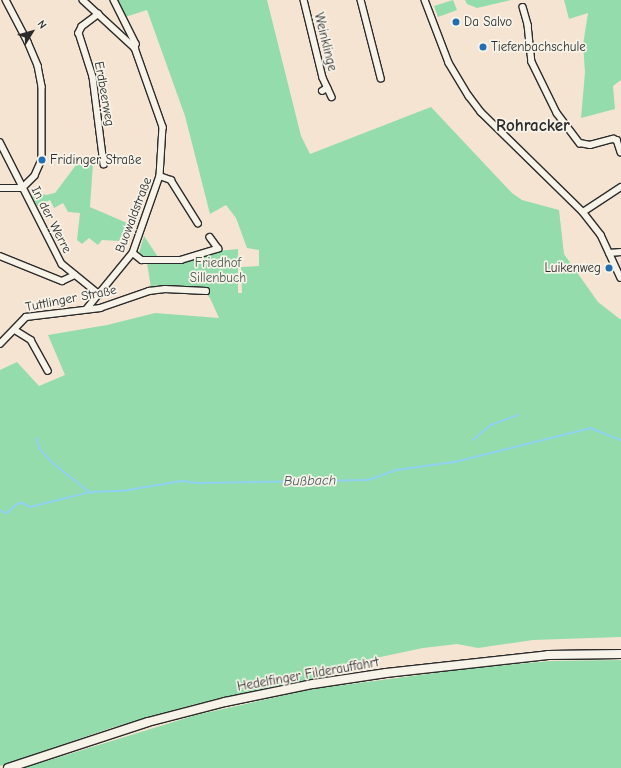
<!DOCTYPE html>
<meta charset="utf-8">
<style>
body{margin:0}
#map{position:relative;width:621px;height:768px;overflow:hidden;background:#f6e4d3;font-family:"Comic Neue",sans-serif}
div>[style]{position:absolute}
.green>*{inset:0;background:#94dcab}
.stream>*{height:1.5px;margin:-0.75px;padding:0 0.75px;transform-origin:0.75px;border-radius:0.75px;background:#91d2f2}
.roads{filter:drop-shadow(1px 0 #2b2b2b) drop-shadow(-1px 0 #2b2b2b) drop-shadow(0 1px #2b2b2b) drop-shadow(0 -1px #2b2b2b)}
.minor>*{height:5.5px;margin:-2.75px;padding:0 2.75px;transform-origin:2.75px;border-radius:2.75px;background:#f7f3e8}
.secondary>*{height:8px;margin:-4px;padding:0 4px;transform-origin:4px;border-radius:4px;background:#f7f3e8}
.dots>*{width:11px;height:11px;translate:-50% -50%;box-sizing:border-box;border:2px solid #f7f3e8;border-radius:50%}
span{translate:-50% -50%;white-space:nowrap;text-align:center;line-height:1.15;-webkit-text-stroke:3.5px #f7f3e8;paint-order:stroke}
.poi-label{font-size:13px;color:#2b2b2b}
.left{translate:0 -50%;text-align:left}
.right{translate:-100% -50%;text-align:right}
.street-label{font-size:13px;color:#2b2b2b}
.park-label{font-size:13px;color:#45574b}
.water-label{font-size:14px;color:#44555d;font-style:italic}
.district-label{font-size:17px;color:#2b2b2b;font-weight:700}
.north{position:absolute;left:12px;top:12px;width:40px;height:40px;-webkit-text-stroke:3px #f7f3e8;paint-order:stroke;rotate:53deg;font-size:11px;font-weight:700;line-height:16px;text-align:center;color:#2b2b2b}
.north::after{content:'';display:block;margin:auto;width:14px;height:18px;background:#2b2b2b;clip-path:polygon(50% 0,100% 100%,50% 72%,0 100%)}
</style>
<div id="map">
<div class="green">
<i style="clip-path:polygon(112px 0,267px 0,301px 136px,310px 154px,431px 107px,512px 193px,522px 200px,559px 210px,564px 254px,598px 302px,621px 320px,621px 637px,533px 640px,478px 648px,457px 644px,423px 648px,328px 668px,328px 677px,192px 705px,111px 728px,0 766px,0 370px,17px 362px,39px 386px,65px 375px,48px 335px,107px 325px,155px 313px,219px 318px,210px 298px,202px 289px,165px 286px,151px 288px,147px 263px,181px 263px,218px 251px,238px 249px,238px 293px,242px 293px,241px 267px,259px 266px,259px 250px,247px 248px,236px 218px,226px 205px,210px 214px,185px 116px,147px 10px,122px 18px)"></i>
<i style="clip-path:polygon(453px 0,457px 10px,438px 17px,434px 6px)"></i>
<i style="clip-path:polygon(465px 0,511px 0,477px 8px,467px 4px)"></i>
<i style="clip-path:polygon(564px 0,621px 0,621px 80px,613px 86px,615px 109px,581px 118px,585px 72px,583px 45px,588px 13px,569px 19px)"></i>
<i style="clip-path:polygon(93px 163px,90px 207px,127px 223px,119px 241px,102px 240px,98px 245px,89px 238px,82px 244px,77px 240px,80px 213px,68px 212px,63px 203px,54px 208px,50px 200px,37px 206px,32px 195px,33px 191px,46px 195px,55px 193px,76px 165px)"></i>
<i style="clip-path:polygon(144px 236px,158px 257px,144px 256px,139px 253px)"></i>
<i style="clip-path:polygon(621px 660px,621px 768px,24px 768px,196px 715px,313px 689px,473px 668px,551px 661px)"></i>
</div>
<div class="stream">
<i style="left:37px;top:438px;width:11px;rotate:75deg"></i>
<i style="left:40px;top:449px;width:21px;rotate:47deg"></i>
<i style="left:54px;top:464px;width:46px;rotate:37.9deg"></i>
<i style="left:473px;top:440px;width:23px;rotate:-40deg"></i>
<i style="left:491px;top:425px;width:29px;rotate:-20deg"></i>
<i style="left:0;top:511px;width:7px;rotate:16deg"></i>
<i style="left:7px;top:513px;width:13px;rotate:-42deg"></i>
<i style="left:17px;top:504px;width:6px;rotate:-9deg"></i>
<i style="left:23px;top:503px;width:8px;rotate:30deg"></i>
<i style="left:30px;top:507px;width:62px;rotate:-14deg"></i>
<i style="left:90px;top:492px;width:32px;rotate:-2deg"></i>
<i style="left:122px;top:491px;width:60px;rotate:-9.6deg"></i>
<i style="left:181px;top:481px;width:18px;rotate:6deg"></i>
<i style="left:199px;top:483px;width:170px;rotate:-1deg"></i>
<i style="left:369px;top:480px;width:30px;rotate:-20deg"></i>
<i style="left:397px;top:470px;width:59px;rotate:-7.9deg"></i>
<i style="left:455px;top:462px;width:140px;rotate:-14deg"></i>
<i style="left:591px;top:428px;width:32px;rotate:22deg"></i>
</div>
<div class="roads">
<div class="minor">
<i style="left:6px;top:0;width:47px;rotate:62.4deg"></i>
<i style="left:28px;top:42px;width:26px;rotate:67deg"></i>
<i style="left:38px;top:66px;width:21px;rotate:79deg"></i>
<i style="left:42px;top:87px;width:73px;rotate:90deg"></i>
<i style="left:42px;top:160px;width:17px;rotate:114deg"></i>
<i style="left:35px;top:176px;width:17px;rotate:135deg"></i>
<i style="left:83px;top:0;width:71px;rotate:42.7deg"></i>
<i style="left:135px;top:48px;width:84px;rotate:70.5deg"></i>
<i style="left:163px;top:127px;width:49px;rotate:93.5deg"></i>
<i style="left:160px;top:176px;width:82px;rotate:109.3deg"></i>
<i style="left:133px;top:253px;width:71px;rotate:129.3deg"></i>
<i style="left:114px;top:0;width:49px;rotate:63.4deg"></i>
<i style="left:136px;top:44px;width:4px;rotate:104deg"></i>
<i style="left:304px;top:0;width:80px;rotate:76.3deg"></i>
<i style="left:323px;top:78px;width:21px;rotate:65deg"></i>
<i style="left:361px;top:0;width:81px;rotate:75.6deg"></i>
<i style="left:425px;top:0;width:67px;rotate:69.1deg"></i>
<i style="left:449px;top:63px;width:39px;rotate:59deg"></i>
<i style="left:469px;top:96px;width:20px;rotate:53deg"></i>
<i style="left:481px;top:112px;width:143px;rotate:44.4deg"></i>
<i style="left:583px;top:212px;width:29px;rotate:52deg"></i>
<i style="left:601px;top:235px;width:47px;rotate:65.1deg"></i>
<i style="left:523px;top:7px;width:19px;rotate:74deg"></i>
<i style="left:528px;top:25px;width:37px;rotate:84deg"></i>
<i style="left:532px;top:62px;width:57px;rotate:63.9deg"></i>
<i style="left:557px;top:113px;width:38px;rotate:53deg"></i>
<i style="left:580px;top:143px;width:10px;rotate:11deg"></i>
<i style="left:590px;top:145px;width:24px;rotate:-15deg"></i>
<i style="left:613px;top:139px;width:4px;rotate:14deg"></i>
<i style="left:617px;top:140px;width:13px;rotate:72deg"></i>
<i style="left:99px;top:14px;width:21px;rotate:143deg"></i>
<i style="left:82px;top:27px;width:7px;rotate:117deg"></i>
<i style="left:79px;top:33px;width:46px;rotate:72.3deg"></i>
<i style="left:93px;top:77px;width:88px;rotate:82.8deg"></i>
<i style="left:322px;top:91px;width:6px;rotate:-31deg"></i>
<i style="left:0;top:142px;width:137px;rotate:63.1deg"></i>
<i style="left:62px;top:264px;width:48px;rotate:39deg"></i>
<i style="left:160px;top:176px;width:12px;rotate:20deg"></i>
<i style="left:171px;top:180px;width:51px;rotate:57.9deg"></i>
<i style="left:0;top:188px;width:23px"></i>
<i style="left:583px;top:212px;width:45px;rotate:-33.3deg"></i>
<i style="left:133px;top:253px;width:11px;rotate:38deg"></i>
<i style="left:142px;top:260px;width:39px"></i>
<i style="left:181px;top:260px;width:39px;rotate:-17deg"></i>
<i style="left:218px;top:249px;width:14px;rotate:-126deg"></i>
<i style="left:609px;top:253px;width:12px;rotate:-5deg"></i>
<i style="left:0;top:256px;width:67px;rotate:22deg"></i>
<i style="left:62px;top:281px;width:14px;rotate:-25deg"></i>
<i style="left:15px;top:330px;width:19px;rotate:32deg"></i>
<i style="left:31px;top:340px;width:35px;rotate:61deg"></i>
<i style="left:0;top:344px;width:37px;rotate:-46deg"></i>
<i style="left:26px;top:317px;width:75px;rotate:-6.9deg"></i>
<i style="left:100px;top:308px;width:52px;rotate:-19.1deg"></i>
<i style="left:149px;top:291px;width:16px;rotate:-7deg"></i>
<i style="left:165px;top:289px;width:41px;rotate:2.8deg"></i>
</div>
<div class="secondary">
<i style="left:8px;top:768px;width:147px;rotate:-18.2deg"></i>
<i style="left:148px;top:722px;width:80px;rotate:-14.6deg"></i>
<i style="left:225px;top:702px;width:90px;rotate:-11.6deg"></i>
<i style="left:313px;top:684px;width:74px;rotate:-8.6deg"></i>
<i style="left:386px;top:673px;width:163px;rotate:-6.3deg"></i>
<i style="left:548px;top:655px;width:73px;rotate:-0.8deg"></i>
</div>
</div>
<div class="dots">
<i style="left:456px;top:22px;background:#1f6fb2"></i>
<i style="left:483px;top:47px;background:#1f6fb2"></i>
<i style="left:42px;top:160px;background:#1f6fb2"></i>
<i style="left:609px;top:268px;background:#1f6fb2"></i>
</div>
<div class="poi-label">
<span class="left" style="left:464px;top:22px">Da Salvo</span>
<span class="left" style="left:491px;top:47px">Tiefenbachschule</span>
<span class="left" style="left:50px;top:160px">Fridinger Straße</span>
<span class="right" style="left:601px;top:268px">Luikenweg</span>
</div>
<div class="street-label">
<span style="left:325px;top:42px;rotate:76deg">Weinklinge</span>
<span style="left:104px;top:94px;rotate:80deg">Erdbeerweg</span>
<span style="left:134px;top:215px;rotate:-69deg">Buowaldstraße</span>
<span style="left:51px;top:220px;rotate:63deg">In der Werre</span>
<span style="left:71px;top:299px;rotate:-11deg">Tuttlinger Straße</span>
<span style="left:308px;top:675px;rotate:-10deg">Hedelfinger Filderauffahrt</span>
</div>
<div class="park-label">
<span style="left:218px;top:271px">Friedhof<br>Sillenbuch</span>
</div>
<div class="water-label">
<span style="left:310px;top:481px;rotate:-1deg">Bußbach</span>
</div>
<div class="district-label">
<span style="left:533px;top:126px">Rohracker</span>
</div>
<div class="north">N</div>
</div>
